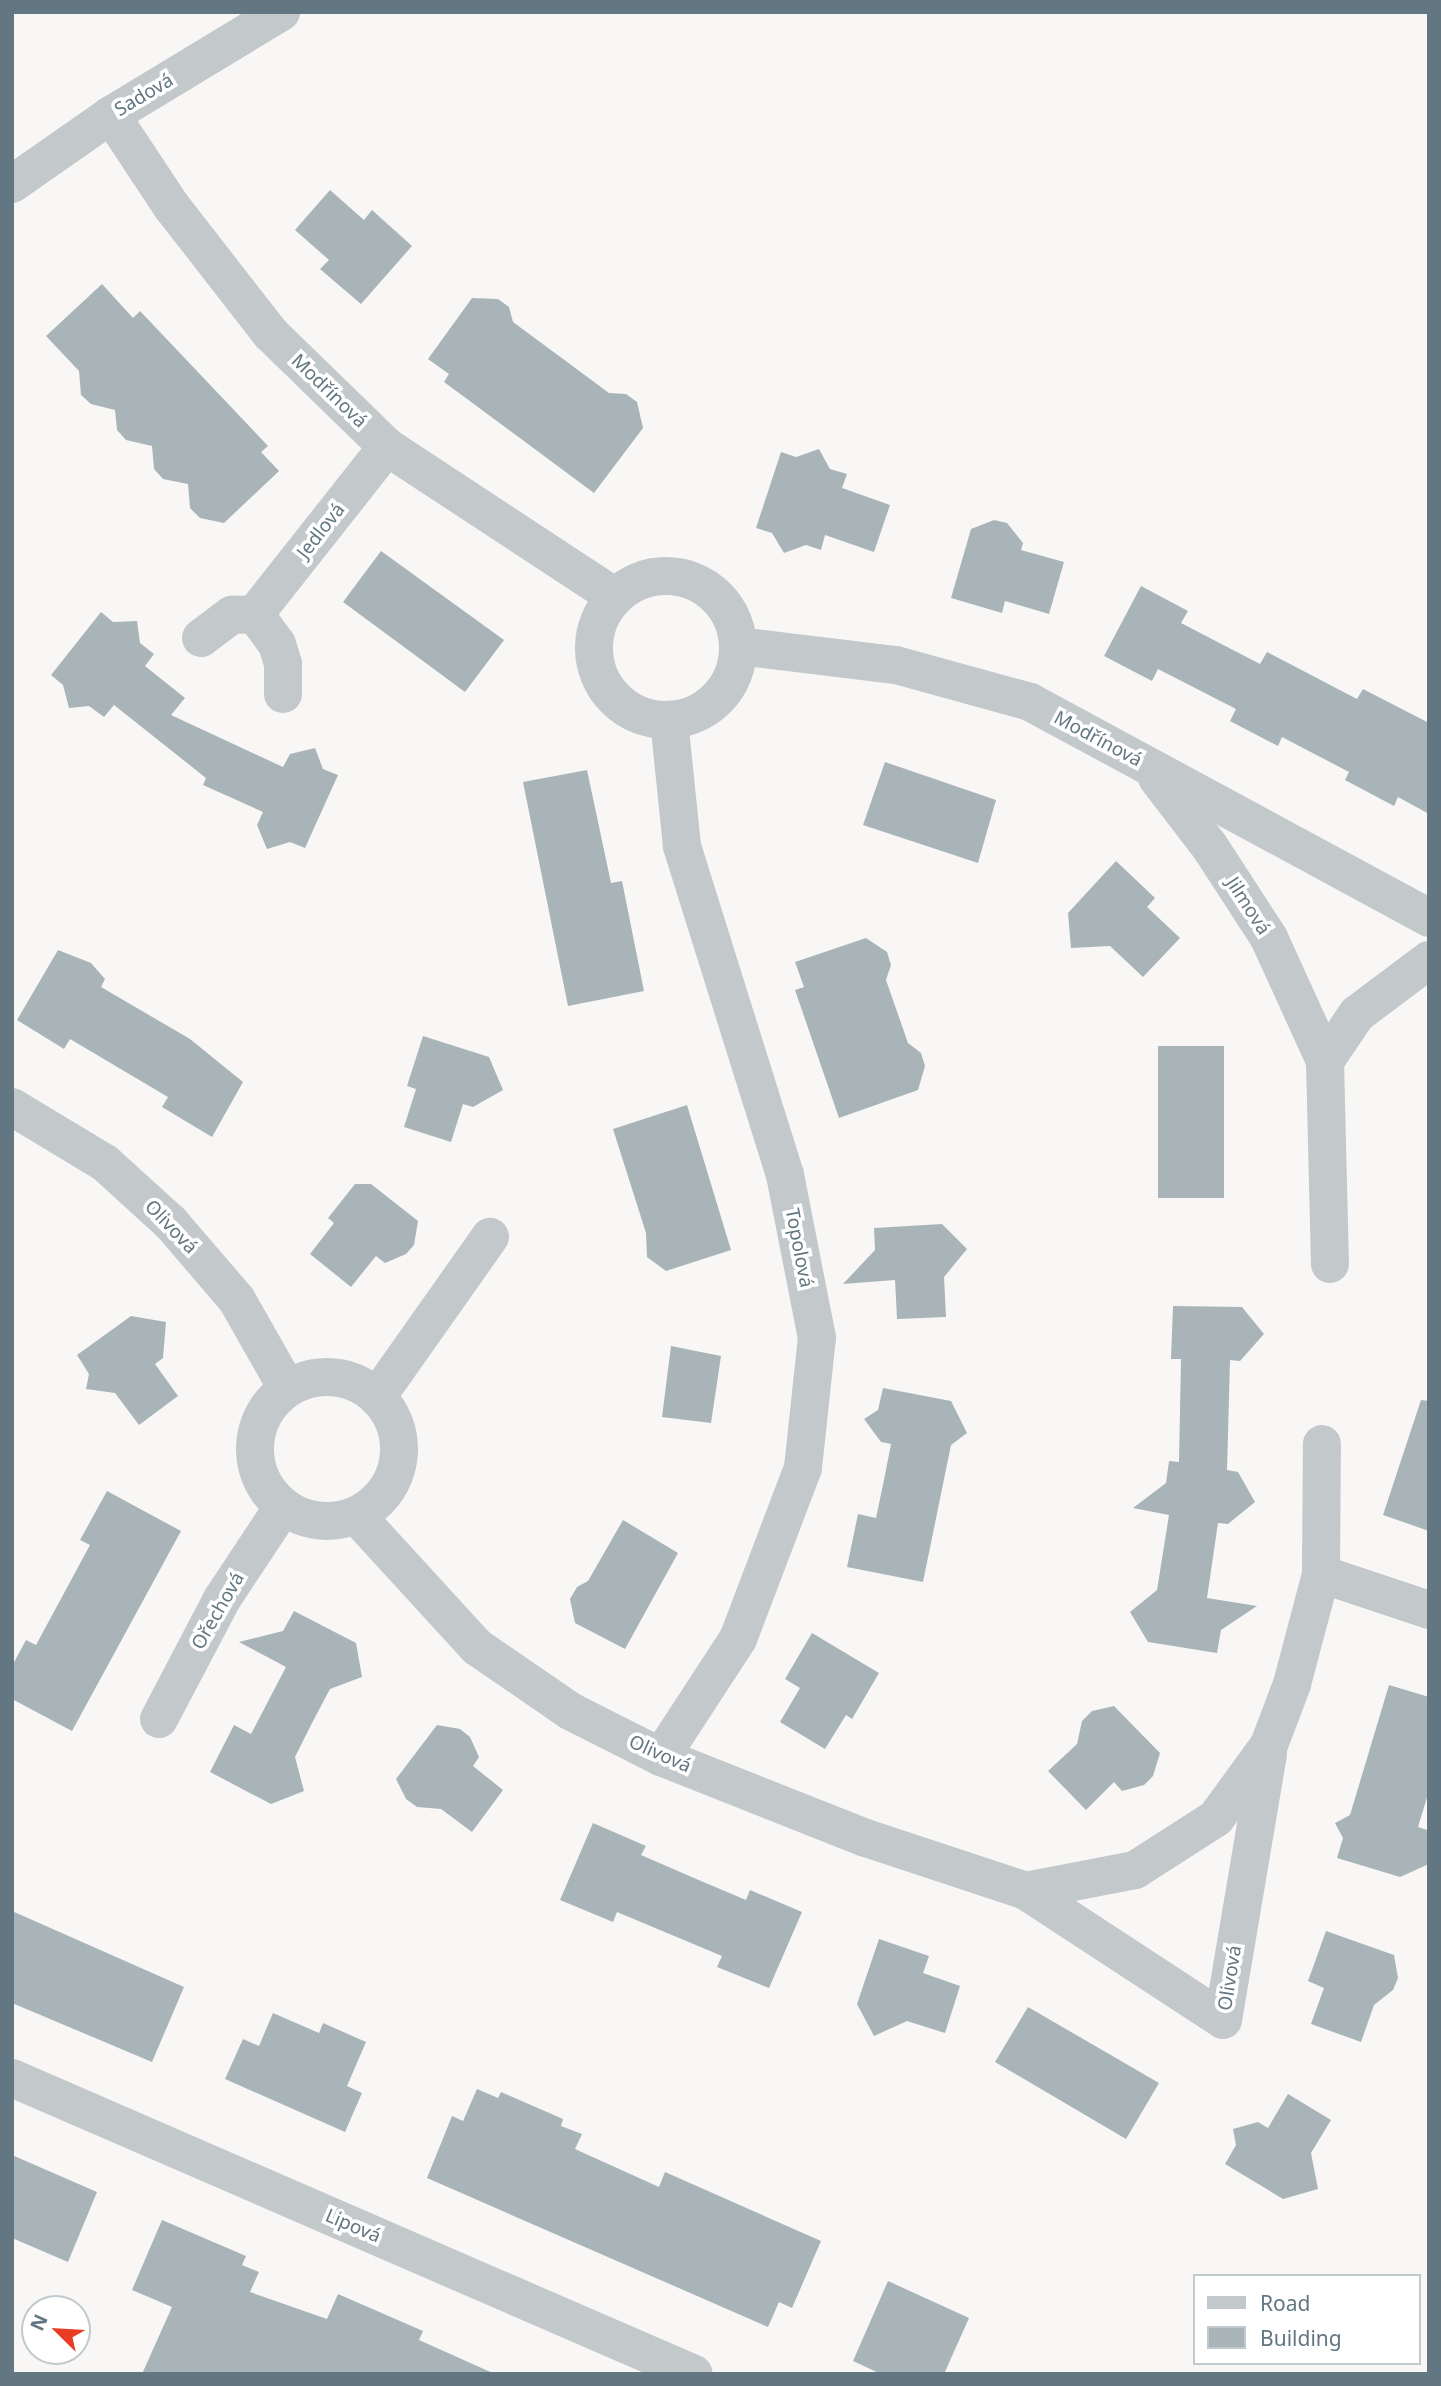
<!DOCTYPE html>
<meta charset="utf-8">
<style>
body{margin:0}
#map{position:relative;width:1441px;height:2386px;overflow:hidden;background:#f8f7f5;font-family:"Noto Sans",sans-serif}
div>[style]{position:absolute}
.building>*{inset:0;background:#a9b4b8}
.minor>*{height:38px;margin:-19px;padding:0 19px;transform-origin:19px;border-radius:19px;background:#c3c8cb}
.minor>.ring{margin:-19px;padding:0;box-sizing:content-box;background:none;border:38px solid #c3c8cb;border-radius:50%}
span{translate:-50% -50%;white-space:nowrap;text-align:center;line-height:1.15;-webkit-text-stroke:7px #fff;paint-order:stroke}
.street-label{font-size:19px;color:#627781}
.frame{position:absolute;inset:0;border:14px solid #627781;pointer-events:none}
.legend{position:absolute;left:1193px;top:2274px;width:228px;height:91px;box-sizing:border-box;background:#fff;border:2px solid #c0c9cd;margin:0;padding:9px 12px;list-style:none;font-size:21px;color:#627781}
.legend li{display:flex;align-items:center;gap:14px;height:35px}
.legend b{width:35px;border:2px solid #c0c9cd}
.north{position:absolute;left:21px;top:2295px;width:70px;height:70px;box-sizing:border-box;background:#fff;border:2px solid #c0c9cd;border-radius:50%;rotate:294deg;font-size:19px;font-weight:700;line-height:28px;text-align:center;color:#627781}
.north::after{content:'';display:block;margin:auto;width:24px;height:32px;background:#e83d24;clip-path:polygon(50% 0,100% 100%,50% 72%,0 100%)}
</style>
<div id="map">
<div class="building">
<i style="clip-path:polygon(330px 190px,364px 220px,372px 210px,412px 246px,361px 304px,320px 269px,329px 260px,295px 230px)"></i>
<i style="clip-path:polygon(102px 284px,133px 318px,140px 311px,268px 446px,261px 452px,279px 471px,224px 523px,200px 518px,190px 508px,188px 484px,163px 479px,154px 469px,152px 446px,126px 440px,117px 430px,115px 410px,91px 404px,81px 395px,79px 371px,46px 336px)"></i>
<i style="clip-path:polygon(472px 298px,498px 299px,509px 307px,513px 322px,609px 393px,626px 394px,637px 402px,643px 428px,594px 493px,444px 382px,449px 374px,428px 359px)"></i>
<i style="clip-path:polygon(819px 449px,830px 469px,847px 474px,842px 488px,890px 505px,874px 552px,825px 535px,821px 550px,806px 545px,784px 553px,772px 533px,756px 528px,781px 452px,796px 457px)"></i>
<i style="clip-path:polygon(994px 520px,1007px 523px,1023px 543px,1021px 550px,1064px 562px,1049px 614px,1005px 601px,1002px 613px,951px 598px,971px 529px)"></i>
<i style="clip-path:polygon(381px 551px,504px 640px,465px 692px,343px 602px)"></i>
<i style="clip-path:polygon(1141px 586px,1188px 611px,1181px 623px,1260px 664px,1267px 652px,1357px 699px,1363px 689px,1429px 723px,1429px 814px,1398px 797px,1394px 806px,1345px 780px,1349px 772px,1282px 737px,1278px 746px,1230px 721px,1236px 709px,1158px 669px,1152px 681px,1104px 656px)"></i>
<i style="clip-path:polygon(101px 612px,113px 622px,137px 621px,140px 643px,154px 654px,145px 666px,185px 698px,171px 715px,283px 767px,290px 754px,315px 748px,323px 769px,338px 775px,305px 848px,290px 842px,267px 849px,257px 825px,263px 812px,203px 785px,206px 778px,114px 705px,104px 717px,89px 706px,69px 708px,63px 685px,51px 675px)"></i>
<i style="clip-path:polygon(885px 762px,996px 800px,978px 863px,863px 825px)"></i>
<i style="clip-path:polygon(587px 770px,611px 883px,622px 881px,644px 991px,568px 1006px,523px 782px)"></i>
<i style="clip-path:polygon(1116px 861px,1155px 898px,1147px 907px,1180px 938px,1143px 977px,1110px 946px,1071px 948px,1068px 913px)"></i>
<i style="clip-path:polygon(866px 938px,887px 952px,891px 965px,886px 980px,908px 1043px,921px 1053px,925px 1066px,918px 1090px,839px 1118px,795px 990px,804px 987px,795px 962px)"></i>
<i style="clip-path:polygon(58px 950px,91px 963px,105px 979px,101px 987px,190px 1039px,243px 1082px,212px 1137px,162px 1107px,168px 1097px,70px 1039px,64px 1049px,17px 1020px)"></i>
<i style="clip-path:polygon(423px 1036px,489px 1057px,503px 1090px,473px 1107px,463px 1104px,451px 1142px,404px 1127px,416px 1089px,407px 1086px)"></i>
<i style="clip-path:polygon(1158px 1046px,1224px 1046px,1224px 1198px,1158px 1198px)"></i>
<i style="clip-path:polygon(687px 1105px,731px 1250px,666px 1271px,647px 1257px,646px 1233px,613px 1129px)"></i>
<i style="clip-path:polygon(355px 1184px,371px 1184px,418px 1221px,414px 1245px,406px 1254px,385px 1263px,376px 1256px,351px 1287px,310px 1254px,334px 1223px,328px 1218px)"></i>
<i style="clip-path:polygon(942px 1224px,967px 1249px,944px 1277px,946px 1317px,897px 1319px,895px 1280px,843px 1284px,875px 1250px,874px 1228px)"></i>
<i style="clip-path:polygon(1173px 1306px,1242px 1307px,1264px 1334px,1240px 1361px,1230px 1360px,1227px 1470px,1238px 1472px,1255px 1502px,1228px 1524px,1218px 1523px,1207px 1598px,1257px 1606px,1221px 1630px,1217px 1653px,1148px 1642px,1130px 1612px,1157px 1590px,1169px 1515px,1133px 1508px,1166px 1483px,1169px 1461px,1179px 1462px,1181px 1359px,1171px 1359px)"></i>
<i style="clip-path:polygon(131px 1316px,166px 1322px,163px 1358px,155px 1364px,178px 1396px,139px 1425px,115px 1393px,86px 1389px,89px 1374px,77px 1355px)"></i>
<i style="clip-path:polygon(671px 1346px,721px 1356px,711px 1423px,662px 1417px)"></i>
<i style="clip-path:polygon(883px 1388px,951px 1401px,967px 1433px,951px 1445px,923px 1582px,847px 1567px,858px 1514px,876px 1518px,884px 1480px,891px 1444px,881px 1442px,864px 1419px,878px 1410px)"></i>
<i style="clip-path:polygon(1421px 1400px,1429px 1401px,1429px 1531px,1383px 1515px)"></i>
<i style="clip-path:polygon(107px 1491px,181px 1531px,72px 1731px,12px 1699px,12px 1666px,26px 1640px,36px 1645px,90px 1545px,80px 1540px)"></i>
<i style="clip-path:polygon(623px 1520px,678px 1553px,625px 1649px,575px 1623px,570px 1599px,577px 1587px,588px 1581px)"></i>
<i style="clip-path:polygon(294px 1611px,356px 1643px,362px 1677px,330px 1689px,312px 1723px,295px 1757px,304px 1791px,271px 1804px,210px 1772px,234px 1725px,251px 1734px,286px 1667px,239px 1642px,283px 1631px)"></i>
<i style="clip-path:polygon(812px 1633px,879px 1673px,852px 1719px,846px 1715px,825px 1749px,780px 1722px,800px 1688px,785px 1679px)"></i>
<i style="clip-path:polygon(1389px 1685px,1429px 1697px,1429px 1791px,1418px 1827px,1427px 1830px,1429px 1864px,1400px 1877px,1337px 1858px,1343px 1838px,1335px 1823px,1350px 1815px)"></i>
<i style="clip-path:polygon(1114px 1706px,1160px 1753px,1153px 1776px,1144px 1785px,1122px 1791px,1114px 1782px,1086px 1810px,1048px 1771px,1077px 1744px,1082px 1721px,1092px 1711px)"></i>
<i style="clip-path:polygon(437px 1725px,460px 1729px,470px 1737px,479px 1757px,473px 1766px,503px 1790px,472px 1832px,441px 1809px,417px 1807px,406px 1799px,396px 1779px)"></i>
<i style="clip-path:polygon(593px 1823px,646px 1846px,641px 1855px,694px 1878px,746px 1900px,750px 1890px,802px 1912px,769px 1988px,717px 1967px,722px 1956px,617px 1912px,613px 1922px,560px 1900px)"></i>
<i style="clip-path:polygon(12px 1911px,184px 1987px,152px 2062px,12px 2003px)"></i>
<i style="clip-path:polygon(1326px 1931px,1394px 1955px,1398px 1978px,1393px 1990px,1374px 2005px,1361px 2042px,1311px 2024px,1324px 1988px,1308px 1981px)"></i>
<i style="clip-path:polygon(879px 1939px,929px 1956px,923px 1973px,960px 1986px,945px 2033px,907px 2021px,874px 2036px,857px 2004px)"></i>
<i style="clip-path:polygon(1028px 2007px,1159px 2083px,1126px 2139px,995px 2062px)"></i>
<i style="clip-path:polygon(273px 2013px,319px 2033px,323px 2023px,366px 2042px,347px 2086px,362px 2093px,345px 2132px,225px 2079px,243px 2039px,259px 2046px)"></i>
<i style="clip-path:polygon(477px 2089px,498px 2098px,501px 2092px,563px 2119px,561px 2126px,582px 2134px,575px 2149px,659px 2187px,665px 2172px,821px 2241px,792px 2308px,779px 2302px,768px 2327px,427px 2178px,452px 2116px,463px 2121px)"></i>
<i style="clip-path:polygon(1288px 2094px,1331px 2120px,1311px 2153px,1318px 2189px,1283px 2199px,1225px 2164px,1236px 2145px,1233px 2129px,1258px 2122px,1268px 2128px)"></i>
<i style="clip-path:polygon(12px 2155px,97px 2192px,68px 2262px,12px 2238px)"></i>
<i style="clip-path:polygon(162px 2220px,246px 2256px,242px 2265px,259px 2272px,250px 2292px,327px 2319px,338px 2294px,423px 2331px,419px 2340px,495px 2374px,142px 2374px,172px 2307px,132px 2290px)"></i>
<i style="clip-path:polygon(888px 2281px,969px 2318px,944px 2374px,881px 2374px,853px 2361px)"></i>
</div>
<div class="minor">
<i style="left:111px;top:115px;width:110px;rotate:56.5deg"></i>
<i style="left:172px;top:207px;width:161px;rotate:52.1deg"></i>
<i style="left:271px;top:334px;width:162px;rotate:44.2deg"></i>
<i style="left:387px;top:447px;width:273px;rotate:33.3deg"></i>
<i style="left:12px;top:184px;width:121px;rotate:-34.9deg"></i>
<i style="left:111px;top:115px;width:199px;rotate:-31.2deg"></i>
<i class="ring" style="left:594px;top:576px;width:106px;height:106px"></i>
<i style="left:255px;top:614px;width:213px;rotate:-51.7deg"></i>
<i style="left:201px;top:638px;width:39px;rotate:-37deg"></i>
<i style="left:232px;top:615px;width:23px;rotate:-2deg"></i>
<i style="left:255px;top:614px;width:37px;rotate:54deg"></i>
<i style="left:277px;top:644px;width:21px;rotate:73deg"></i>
<i style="left:283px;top:664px;width:30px;rotate:90deg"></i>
<i style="left:738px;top:646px;width:159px;rotate:6.9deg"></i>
<i style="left:896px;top:665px;width:139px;rotate:15.4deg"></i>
<i style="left:1030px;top:702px;width:454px;rotate:28.4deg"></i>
<i style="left:1157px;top:778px;width:87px;rotate:52.5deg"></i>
<i style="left:1210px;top:847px;width:108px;rotate:57deg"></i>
<i style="left:1269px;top:938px;width:135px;rotate:65.5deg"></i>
<i style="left:1325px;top:1061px;width:203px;rotate:88.6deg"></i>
<i style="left:1325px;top:1061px;width:57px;rotate:-55.8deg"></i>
<i style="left:1357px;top:1014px;width:90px;rotate:-36.9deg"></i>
<i style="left:12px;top:1107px;width:109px;rotate:31.1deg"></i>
<i style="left:105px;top:1163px;width:89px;rotate:42.3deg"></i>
<i style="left:171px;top:1223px;width:101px;rotate:49.4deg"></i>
<i style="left:237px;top:1300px;width:101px;rotate:60.4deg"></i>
<i class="ring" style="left:255px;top:1377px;width:106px;height:106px"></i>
<i style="left:377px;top:1397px;width:196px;rotate:-54.8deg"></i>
<i style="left:356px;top:1515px;width:179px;rotate:47.5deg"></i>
<i style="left:477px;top:1647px;width:113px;rotate:34.5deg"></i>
<i style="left:570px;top:1711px;width:102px;rotate:26.8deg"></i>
<i style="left:661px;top:1757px;width:220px;rotate:21.6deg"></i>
<i style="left:866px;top:1838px;width:169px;rotate:18.3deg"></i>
<i style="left:1026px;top:1891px;width:111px;rotate:-10.9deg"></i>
<i style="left:1135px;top:1870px;width:96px;rotate:-32.7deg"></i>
<i style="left:1216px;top:1818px;width:90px;rotate:-54deg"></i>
<i style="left:1269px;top:1745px;width:65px;rotate:-69.3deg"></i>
<i style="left:1292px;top:1684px;width:114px;rotate:-75.2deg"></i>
<i style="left:1321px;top:1574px;width:130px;rotate:-89.6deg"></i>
<i style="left:1321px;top:1574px;width:114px;rotate:18.4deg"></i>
<i style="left:159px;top:1719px;width:136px;rotate:-62.3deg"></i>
<i style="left:222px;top:1599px;width:110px;rotate:-56.5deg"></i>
<i style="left:661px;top:1757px;width:141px;rotate:-56.9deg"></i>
<i style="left:738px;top:1639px;width:183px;rotate:-69.2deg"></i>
<i style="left:803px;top:1468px;width:131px;rotate:-83.9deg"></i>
<i style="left:817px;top:1338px;width:166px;rotate:-101.1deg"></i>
<i style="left:785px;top:1175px;width:345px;rotate:-107.4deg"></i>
<i style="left:682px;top:846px;width:127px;rotate:-95.9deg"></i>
<i style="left:1026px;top:1891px;width:235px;rotate:33.2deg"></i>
<i style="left:1223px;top:2020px;width:270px;rotate:-80.4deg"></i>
<i style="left:12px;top:2078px;width:743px;rotate:23.46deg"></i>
</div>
<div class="street-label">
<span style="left:144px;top:95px;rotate:-31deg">Sadová</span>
<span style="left:329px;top:391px;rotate:44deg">Modřínová</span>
<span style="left:321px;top:531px;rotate:-52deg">Jedlová</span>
<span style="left:1098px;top:739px;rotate:28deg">Modřínová</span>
<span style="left:1248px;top:906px;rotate:57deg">Jilmová</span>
<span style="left:171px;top:1227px;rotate:46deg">Olivová</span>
<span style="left:799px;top:1248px;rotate:79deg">Topolová</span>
<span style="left:218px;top:1611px;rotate:-60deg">Ořechová</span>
<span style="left:660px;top:1754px;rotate:24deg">Olivová</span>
<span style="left:1230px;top:1978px;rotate:-81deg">Olivová</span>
<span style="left:353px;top:2226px;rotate:23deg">Lipová</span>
</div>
<div class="frame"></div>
<ul class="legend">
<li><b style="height:9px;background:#c3c8cb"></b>Road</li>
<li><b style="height:19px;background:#a9b4b8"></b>Building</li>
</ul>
<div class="north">N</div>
</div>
